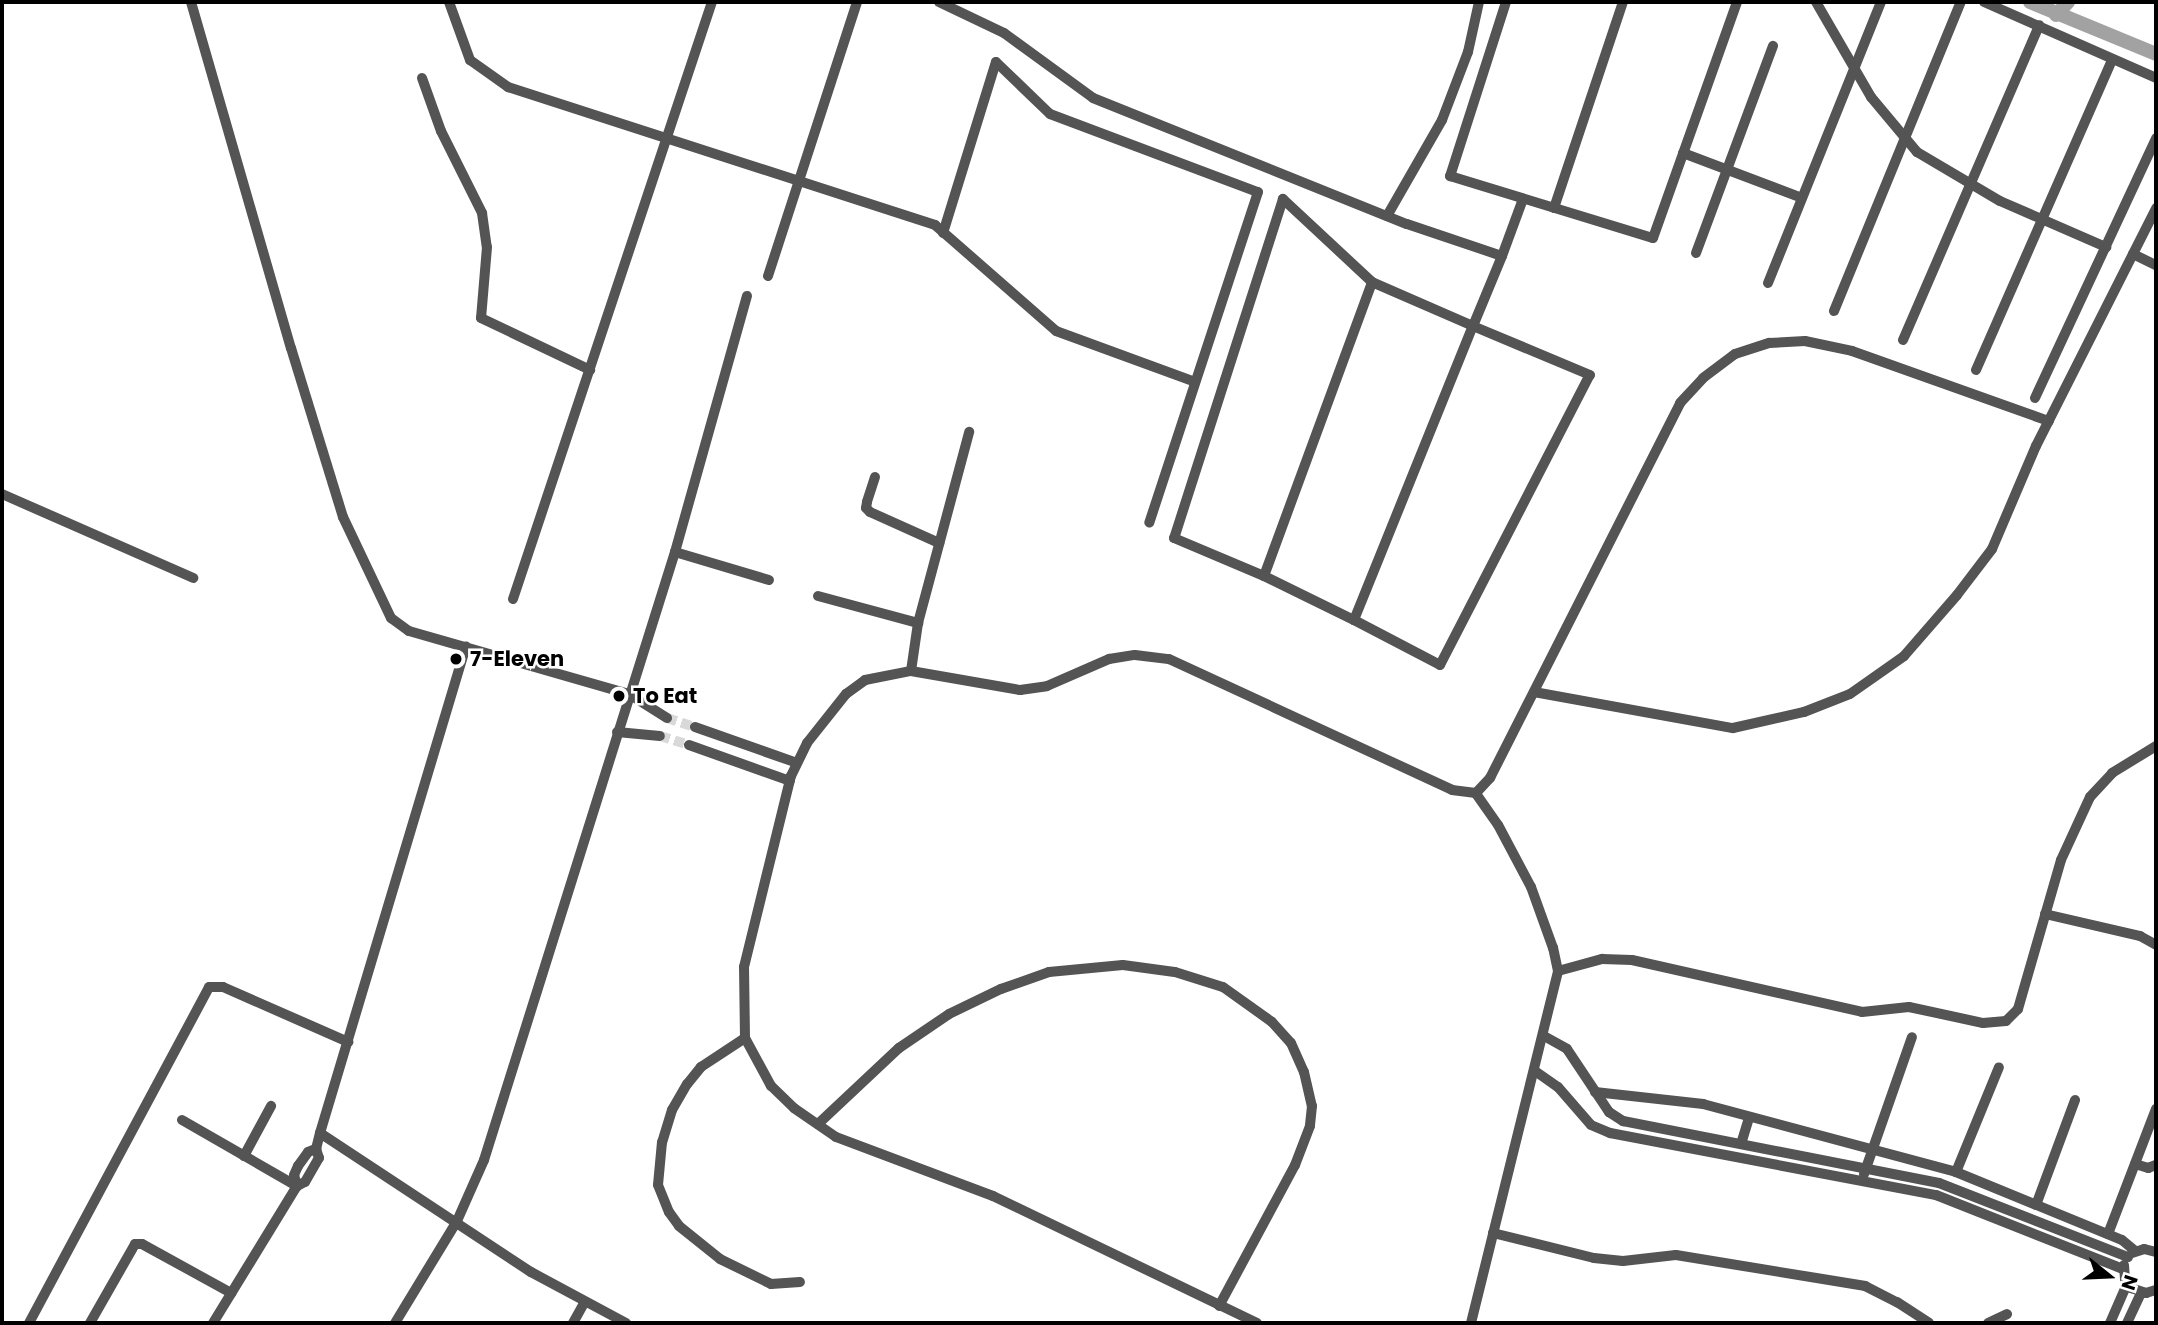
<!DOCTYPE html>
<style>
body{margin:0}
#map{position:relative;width:2158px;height:1325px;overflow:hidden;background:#fff;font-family:Poppins,sans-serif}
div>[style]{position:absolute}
.canal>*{height:14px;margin:-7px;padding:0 7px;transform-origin:7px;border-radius:7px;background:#a2a2a2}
.minor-tunnel>*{height:10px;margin-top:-5px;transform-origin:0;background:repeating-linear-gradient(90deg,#d9d9d9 0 10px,transparent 0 15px)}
.minor>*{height:10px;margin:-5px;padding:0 5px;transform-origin:5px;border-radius:5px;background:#545454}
.dots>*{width:19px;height:19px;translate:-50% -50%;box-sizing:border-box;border:4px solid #fff;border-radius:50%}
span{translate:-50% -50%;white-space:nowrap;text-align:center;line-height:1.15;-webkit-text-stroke:5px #fff;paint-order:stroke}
.poi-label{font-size:21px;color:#000;font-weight:700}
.left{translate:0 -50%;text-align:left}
.frame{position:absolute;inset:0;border:4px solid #000;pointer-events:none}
.north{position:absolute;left:2074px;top:1241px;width:70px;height:70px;-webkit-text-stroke:5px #fff;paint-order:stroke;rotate:108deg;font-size:19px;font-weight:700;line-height:28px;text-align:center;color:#000}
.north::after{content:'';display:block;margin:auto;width:24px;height:32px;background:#000;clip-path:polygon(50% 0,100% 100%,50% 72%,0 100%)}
</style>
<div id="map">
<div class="canal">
<i style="left:2030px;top:2px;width:136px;rotate:22.4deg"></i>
<i style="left:2056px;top:15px;width:18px;rotate:-47deg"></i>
</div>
<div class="minor-tunnel">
<i style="left:667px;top:718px;width:29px;rotate:18deg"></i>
<i style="left:660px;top:736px;width:30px;rotate:17deg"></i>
</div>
<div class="minor">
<i style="left:191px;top:2px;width:360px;rotate:73.9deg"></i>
<i style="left:291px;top:348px;width:177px;rotate:72.9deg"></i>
<i style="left:343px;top:517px;width:112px;rotate:64.6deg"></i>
<i style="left:391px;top:618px;width:22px;rotate:36deg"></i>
<i style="left:409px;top:631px;width:229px;rotate:16deg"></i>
<i style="left:629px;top:694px;width:45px;rotate:32.3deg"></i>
<i style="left:449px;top:2px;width:62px;rotate:70.1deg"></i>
<i style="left:470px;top:60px;width:47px;rotate:35.4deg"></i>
<i style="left:508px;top:87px;width:449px;rotate:17.9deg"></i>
<i style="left:935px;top:225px;width:161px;rotate:41.2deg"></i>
<i style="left:1056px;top:331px;width:148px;rotate:20.1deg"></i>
<i style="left:939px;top:2px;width:72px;rotate:25.5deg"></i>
<i style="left:1004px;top:33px;width:110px;rotate:36.1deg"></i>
<i style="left:1093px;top:98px;width:338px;rotate:21.9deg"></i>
<i style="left:1407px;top:224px;width:100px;rotate:18.6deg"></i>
<i style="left:1506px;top:2px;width:183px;rotate:107.8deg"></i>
<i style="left:1450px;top:176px;width:212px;rotate:17deg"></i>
<i style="left:1653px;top:238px;width:251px;rotate:-70.4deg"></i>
<i style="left:1816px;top:2px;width:110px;rotate:59.9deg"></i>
<i style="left:1871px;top:97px;width:72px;rotate:50.1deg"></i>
<i style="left:1917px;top:152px;width:96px;rotate:30.6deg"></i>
<i style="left:2000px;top:201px;width:116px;rotate:23.5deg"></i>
<i style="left:1984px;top:2px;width:188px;rotate:23.8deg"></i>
<i style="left:422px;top:78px;width:56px;rotate:70.3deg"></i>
<i style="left:441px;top:131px;width:92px;rotate:63.4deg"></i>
<i style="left:482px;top:213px;width:34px;rotate:82deg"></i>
<i style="left:487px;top:247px;width:71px;rotate:94.8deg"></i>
<i style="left:481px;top:318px;width:121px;rotate:25.5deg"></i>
<i style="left:1683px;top:153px;width:127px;rotate:20.7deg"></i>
<i style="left:1554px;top:208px;width:217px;rotate:-71.5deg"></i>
<i style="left:1387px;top:216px;width:111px;rotate:-60.2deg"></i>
<i style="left:1442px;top:120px;width:73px;rotate:-69.1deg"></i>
<i style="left:1468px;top:52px;width:51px;rotate:-77.6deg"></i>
<i style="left:943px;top:233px;width:179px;rotate:-72.8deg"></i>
<i style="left:996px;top:62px;width:75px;rotate:43.9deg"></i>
<i style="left:1050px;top:114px;width:222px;rotate:20.6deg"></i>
<i style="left:1258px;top:192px;width:348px;rotate:108.2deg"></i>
<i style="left:1696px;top:253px;width:221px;rotate:-69.6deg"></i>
<i style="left:2133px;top:254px;width:25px;rotate:26deg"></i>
<i style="left:768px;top:276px;width:288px;rotate:-72deg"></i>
<i style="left:1768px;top:283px;width:303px;rotate:-68.1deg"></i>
<i style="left:1834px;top:311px;width:334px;rotate:-67.7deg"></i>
<i style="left:1903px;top:340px;width:343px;rotate:-66.6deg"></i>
<i style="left:1976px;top:370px;width:339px;rotate:-66.3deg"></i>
<i style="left:2035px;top:398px;width:287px;rotate:-65deg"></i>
<i style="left:875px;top:477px;width:26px;rotate:108deg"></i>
<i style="left:867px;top:502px;width:6px;rotate:99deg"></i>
<i style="left:866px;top:508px;width:6px;rotate:45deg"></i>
<i style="left:870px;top:512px;width:76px;rotate:24.2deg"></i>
<i style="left:2px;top:494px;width:209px;rotate:23.7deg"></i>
<i style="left:675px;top:552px;width:98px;rotate:16.6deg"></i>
<i style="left:1264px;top:576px;width:313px;rotate:-69.8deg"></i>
<i style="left:818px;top:596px;width:104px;rotate:15.1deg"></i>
<i style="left:513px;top:599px;width:629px;rotate:-71.57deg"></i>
<i style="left:1354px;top:620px;width:97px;rotate:27.6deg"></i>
<i style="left:1440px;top:665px;width:326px;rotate:-62.7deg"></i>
<i style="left:1590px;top:375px;width:127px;rotate:-157.3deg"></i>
<i style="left:1473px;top:326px;width:110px;rotate:-156.5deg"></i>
<i style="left:1372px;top:282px;width:122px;rotate:-137deg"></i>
<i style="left:1283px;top:199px;width:356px;rotate:107.8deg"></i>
<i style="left:1174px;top:538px;width:98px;rotate:22.9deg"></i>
<i style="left:1264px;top:576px;width:100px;rotate:26.1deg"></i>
<i style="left:1354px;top:620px;width:317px;rotate:-68deg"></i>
<i style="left:1473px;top:326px;width:76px;rotate:-67.5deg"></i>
<i style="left:1502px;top:256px;width:61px;rotate:-69.8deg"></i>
<i style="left:911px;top:671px;width:49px;rotate:-81.7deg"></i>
<i style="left:918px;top:623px;width:198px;rotate:-75deg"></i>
<i style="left:1534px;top:692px;width:202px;rotate:10.3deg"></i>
<i style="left:1733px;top:728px;width:73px;rotate:-12.7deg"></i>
<i style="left:1804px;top:712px;width:49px;rotate:-21.4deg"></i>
<i style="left:1850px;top:694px;width:66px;rotate:-35.1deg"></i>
<i style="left:1904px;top:656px;width:81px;rotate:-49deg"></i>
<i style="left:1957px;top:595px;width:58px;rotate:-52.7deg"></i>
<i style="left:1992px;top:549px;width:112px;rotate:-66.9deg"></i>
<i style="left:2036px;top:446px;width:267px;rotate:-63.2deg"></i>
<i style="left:695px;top:727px;width:108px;rotate:19.4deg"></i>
<i style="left:617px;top:732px;width:43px;rotate:5.3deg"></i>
<i style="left:689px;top:745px;width:107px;rotate:19.6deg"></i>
<i style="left:2045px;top:914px;width:98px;rotate:13deg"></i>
<i style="left:2140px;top:936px;width:18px;rotate:29deg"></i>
<i style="left:1558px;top:971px;width:46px;rotate:-15.3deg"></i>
<i style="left:1602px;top:959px;width:30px;rotate:2deg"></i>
<i style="left:1632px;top:960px;width:236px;rotate:12.7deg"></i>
<i style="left:1862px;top:1012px;width:47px;rotate:-6.1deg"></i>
<i style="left:1909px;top:1007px;width:76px;rotate:12.2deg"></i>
<i style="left:1983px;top:1023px;width:23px;rotate:-5deg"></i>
<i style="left:2006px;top:1021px;width:17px;rotate:-45deg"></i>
<i style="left:2018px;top:1009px;width:155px;rotate:-73.9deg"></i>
<i style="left:2061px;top:860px;width:69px;rotate:-65.3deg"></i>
<i style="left:2090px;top:797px;width:33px;rotate:-47deg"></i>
<i style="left:2112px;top:773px;width:52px;rotate:-31.5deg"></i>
<i style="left:1544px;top:1036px;width:26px;rotate:29deg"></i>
<i style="left:1567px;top:1049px;width:76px;rotate:56.3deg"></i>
<i style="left:1609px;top:1112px;width:17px;rotate:33deg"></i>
<i style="left:1623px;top:1121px;width:322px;rotate:11.1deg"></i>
<i style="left:1939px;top:1183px;width:203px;rotate:21.4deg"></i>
<i style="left:745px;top:1038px;width:53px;rotate:146.6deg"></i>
<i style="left:701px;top:1067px;width:22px;rotate:129deg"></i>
<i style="left:687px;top:1084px;width:30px;rotate:120deg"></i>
<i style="left:672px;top:1110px;width:34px;rotate:107deg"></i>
<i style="left:662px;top:1142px;width:43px;rotate:95.3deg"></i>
<i style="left:658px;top:1185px;width:29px;rotate:68deg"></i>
<i style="left:669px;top:1212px;width:17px;rotate:54deg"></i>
<i style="left:679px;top:1226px;width:53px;rotate:38.8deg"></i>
<i style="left:720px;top:1259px;width:57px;rotate:26.1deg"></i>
<i style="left:771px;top:1284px;width:29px;rotate:-4deg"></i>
<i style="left:1535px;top:1071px;width:28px;rotate:35deg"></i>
<i style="left:1558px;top:1087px;width:50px;rotate:49deg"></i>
<i style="left:1591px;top:1125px;width:21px;rotate:23deg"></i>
<i style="left:1610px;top:1133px;width:332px;rotate:10.8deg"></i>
<i style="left:1936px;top:1195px;width:201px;rotate:21.6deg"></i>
<i style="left:1595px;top:1092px;width:109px;rotate:6.3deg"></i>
<i style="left:1703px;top:1104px;width:262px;rotate:15deg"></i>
<i style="left:1956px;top:1172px;width:179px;rotate:22.3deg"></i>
<i style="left:2122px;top:1240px;width:17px;rotate:40deg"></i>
<i style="left:182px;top:1120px;width:133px;rotate:29.9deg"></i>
<i style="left:818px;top:1124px;width:111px;rotate:-43.2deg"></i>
<i style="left:899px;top:1048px;width:60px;rotate:-34.2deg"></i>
<i style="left:949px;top:1014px;width:58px;rotate:-25.7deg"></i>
<i style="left:1001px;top:989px;width:51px;rotate:-19.5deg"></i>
<i style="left:1049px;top:972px;width:74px;rotate:-5.4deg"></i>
<i style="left:1123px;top:965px;width:52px;rotate:7.7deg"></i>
<i style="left:1175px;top:972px;width:50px;rotate:17.4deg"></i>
<i style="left:1223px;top:987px;width:60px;rotate:35.5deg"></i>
<i style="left:1272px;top:1022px;width:28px;rotate:48deg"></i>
<i style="left:1291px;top:1043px;width:32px;rotate:66deg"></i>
<i style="left:1304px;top:1072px;width:35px;rotate:77deg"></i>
<i style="left:1312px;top:1106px;width:20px;rotate:96deg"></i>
<i style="left:1310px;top:1126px;width:42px;rotate:111deg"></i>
<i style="left:1295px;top:1165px;width:160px;rotate:118.3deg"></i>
<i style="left:320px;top:1133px;width:253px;rotate:33.4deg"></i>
<i style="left:531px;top:1272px;width:108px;rotate:28.2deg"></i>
<i style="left:1741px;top:1144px;width:28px;rotate:-73deg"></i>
<i style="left:244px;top:1156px;width:57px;rotate:-61.6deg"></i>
<i style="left:2135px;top:1164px;width:14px;rotate:17deg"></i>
<i style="left:2148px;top:1168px;width:9px;rotate:-21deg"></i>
<i style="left:1956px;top:1172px;width:113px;rotate:-67.7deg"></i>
<i style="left:1864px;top:1174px;width:145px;rotate:-70.7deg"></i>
<i style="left:297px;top:1186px;width:11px;rotate:-105deg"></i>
<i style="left:294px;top:1175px;width:10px;rotate:-66deg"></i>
<i style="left:298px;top:1166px;width:17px;rotate:-54deg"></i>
<i style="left:308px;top:1152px;width:9px;rotate:-21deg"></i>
<i style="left:2036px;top:1205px;width:112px;rotate:-69.6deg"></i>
<i style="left:1493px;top:1233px;width:104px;rotate:13.9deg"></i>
<i style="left:1594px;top:1258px;width:29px;rotate:6deg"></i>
<i style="left:1623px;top:1261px;width:53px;rotate:-6.5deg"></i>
<i style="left:1676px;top:1255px;width:192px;rotate:9.3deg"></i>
<i style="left:1865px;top:1286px;width:36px;rotate:27deg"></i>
<i style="left:1897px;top:1302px;width:38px;rotate:33deg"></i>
<i style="left:2108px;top:1234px;width:134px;rotate:-69deg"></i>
<i style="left:2132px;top:1253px;width:13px;rotate:-18deg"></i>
<i style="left:2144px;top:1249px;width:12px;rotate:14deg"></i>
<i style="left:2124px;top:1265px;width:14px;rotate:86deg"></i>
<i style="left:2125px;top:1279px;width:11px;rotate:56deg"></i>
<i style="left:2131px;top:1288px;width:16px;rotate:18deg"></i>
<i style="left:2146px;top:1293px;width:10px;rotate:-17deg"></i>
<i style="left:29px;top:1323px;width:381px;rotate:-61.8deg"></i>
<i style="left:209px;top:987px;width:14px"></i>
<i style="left:223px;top:987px;width:137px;rotate:23.7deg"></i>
<i style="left:90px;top:1323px;width:91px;rotate:-60.3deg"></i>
<i style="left:135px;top:1244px;width:7px"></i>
<i style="left:142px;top:1244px;width:102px;rotate:28.8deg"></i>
<i style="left:213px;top:1323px;width:161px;rotate:-58.5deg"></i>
<i style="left:297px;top:1186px;width:9px;rotate:-27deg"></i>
<i style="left:305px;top:1182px;width:28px;rotate:-60deg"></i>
<i style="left:319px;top:1158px;width:9px;rotate:-108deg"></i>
<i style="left:316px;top:1149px;width:16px;rotate:-76deg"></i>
<i style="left:320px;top:1133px;width:508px;rotate:-73.31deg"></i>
<i style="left:395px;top:1323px;width:119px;rotate:-58.7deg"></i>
<i style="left:457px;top:1221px;width:67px;rotate:-66.1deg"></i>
<i style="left:484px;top:1160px;width:637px;rotate:-72.56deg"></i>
<i style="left:675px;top:552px;width:266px;rotate:-74.3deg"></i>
<i style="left:573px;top:1323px;width:23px;rotate:-61deg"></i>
<i style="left:1257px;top:1323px;width:293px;rotate:-154.3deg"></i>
<i style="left:993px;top:1196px;width:168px;rotate:-159.4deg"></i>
<i style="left:836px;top:1137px;width:51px;rotate:-145.4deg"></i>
<i style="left:794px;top:1108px;width:32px;rotate:-136deg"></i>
<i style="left:771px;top:1086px;width:55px;rotate:-118.4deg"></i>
<i style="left:745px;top:1038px;width:71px;rotate:-90.8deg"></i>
<i style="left:744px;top:967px;width:197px;rotate:-76.2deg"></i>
<i style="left:791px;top:776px;width:37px;rotate:-64deg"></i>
<i style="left:807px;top:743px;width:63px;rotate:-51.5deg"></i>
<i style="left:846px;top:694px;width:24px;rotate:-36deg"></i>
<i style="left:865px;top:680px;width:47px;rotate:-11.1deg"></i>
<i style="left:911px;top:671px;width:111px;rotate:9.9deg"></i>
<i style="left:1020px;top:690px;width:27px;rotate:-8deg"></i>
<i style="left:1047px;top:686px;width:68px;rotate:-23.5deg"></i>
<i style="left:1109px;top:659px;width:26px;rotate:-9deg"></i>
<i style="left:1135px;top:655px;width:34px;rotate:7deg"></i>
<i style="left:1169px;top:659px;width:312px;rotate:24.8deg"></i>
<i style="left:1452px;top:790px;width:24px;rotate:7deg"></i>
<i style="left:1476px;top:793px;width:21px;rotate:-47deg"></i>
<i style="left:1490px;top:778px;width:420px;rotate:-63.1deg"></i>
<i style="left:1680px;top:403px;width:34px;rotate:-47deg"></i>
<i style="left:1703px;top:378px;width:40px;rotate:-37deg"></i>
<i style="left:1735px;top:354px;width:36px;rotate:-18deg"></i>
<i style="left:1769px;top:343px;width:36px;rotate:-3deg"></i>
<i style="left:1805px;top:341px;width:48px;rotate:12deg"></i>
<i style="left:1852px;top:351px;width:209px;rotate:19.6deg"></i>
<i style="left:1471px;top:1323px;width:363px;rotate:-76.1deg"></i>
<i style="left:1558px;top:971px;width:24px;rotate:-102deg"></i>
<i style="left:1553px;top:948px;width:65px;rotate:-109.8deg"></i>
<i style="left:1531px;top:887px;width:70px;rotate:-118deg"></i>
<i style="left:1498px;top:825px;width:39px;rotate:-125deg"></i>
<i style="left:1988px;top:1323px;width:21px;rotate:-25deg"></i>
<i style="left:2110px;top:1323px;width:43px;rotate:-66.4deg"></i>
<i style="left:2127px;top:1323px;width:33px;rotate:-65deg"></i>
</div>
<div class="dots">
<i style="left:456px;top:659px;background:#000"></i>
<i style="left:619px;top:696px;background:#000"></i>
</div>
<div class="poi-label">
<span class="left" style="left:470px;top:659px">7-Eleven</span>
<span class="left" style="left:633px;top:696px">To Eat</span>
</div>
<div class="frame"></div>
<div class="north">N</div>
</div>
